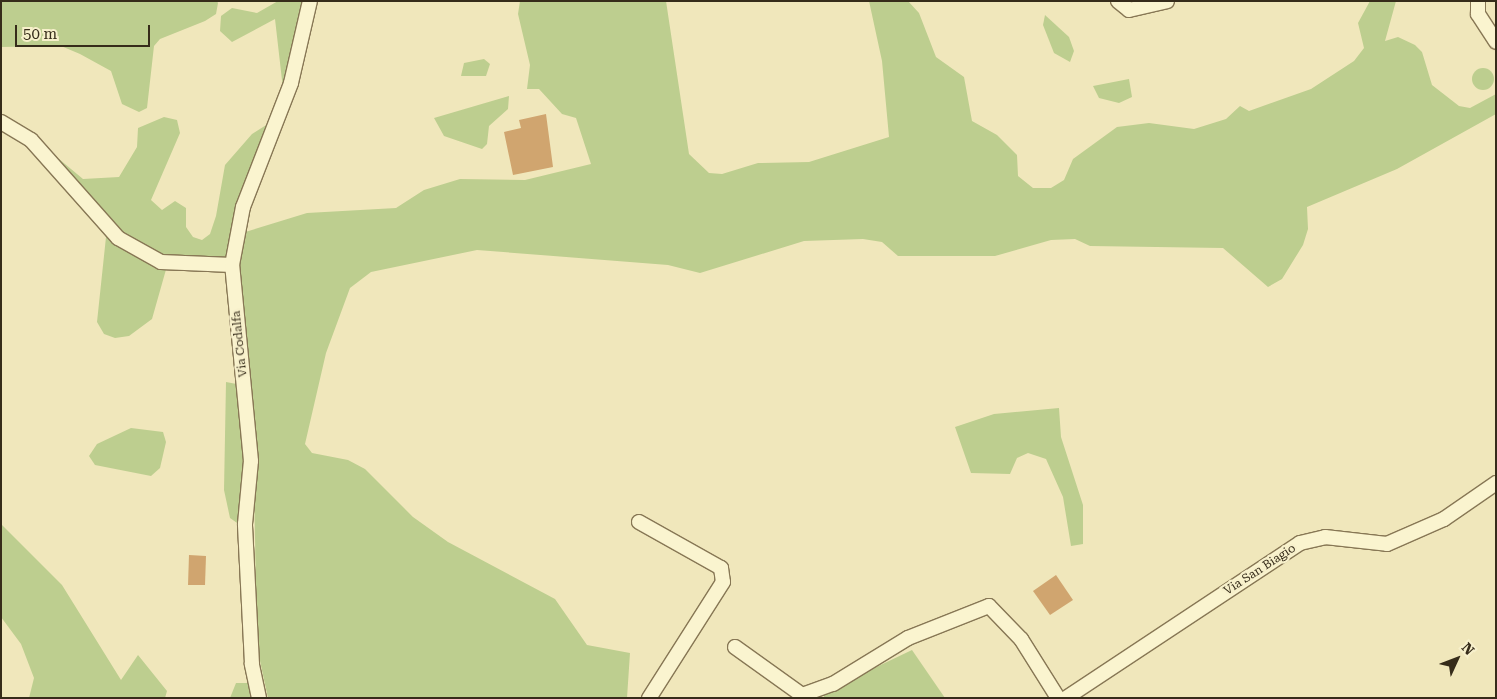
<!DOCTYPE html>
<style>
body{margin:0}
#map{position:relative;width:1497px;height:699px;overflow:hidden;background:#f0e7bb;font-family:"Roboto Serif",serif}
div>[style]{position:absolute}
.green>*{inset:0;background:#bdce8f}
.round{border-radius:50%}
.building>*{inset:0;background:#d0a56f}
.roads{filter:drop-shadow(1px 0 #877755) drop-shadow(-1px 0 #877755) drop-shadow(0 1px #877755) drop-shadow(0 -1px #877755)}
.street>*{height:14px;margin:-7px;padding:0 7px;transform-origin:7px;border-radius:7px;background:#faf4cf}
span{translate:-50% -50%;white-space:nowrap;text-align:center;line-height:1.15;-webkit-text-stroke:4.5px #f7f0cb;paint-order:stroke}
.street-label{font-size:12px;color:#362c1a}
.frame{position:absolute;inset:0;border:2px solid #362c1a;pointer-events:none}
.north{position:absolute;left:1432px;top:634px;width:50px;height:50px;-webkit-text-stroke:4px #f7f0cb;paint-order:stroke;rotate:47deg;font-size:14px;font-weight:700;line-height:20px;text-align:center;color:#362c1a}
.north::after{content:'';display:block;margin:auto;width:18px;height:22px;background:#362c1a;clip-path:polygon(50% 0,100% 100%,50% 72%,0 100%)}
.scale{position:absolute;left:15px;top:25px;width:135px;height:22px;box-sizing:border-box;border:2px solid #362c1a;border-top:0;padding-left:6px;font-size:15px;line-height:18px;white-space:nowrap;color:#362c1a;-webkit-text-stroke:4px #f7f0cb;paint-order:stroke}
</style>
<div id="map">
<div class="green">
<i style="clip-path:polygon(1px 1px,217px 1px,218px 3px,216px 14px,205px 21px,160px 39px,154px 46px,147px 108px,139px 112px,122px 104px,111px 71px,80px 54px,61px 46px,1px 47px)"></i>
<i style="clip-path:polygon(278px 1px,306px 1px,283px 89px,275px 19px,232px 42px,220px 31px,221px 16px,232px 8px,257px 13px)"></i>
<i style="clip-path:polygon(520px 1px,666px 1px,689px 154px,709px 173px,722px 174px,758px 163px,809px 162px,889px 137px,882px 61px,869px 1px,908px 1px,919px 13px,936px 57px,964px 77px,972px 121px,997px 135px,1017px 155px,1018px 176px,1033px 188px,1051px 188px,1064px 180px,1073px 159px,1117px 127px,1149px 123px,1194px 129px,1226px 119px,1240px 106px,1249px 111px,1311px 89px,1354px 61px,1364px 48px,1358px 23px,1370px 1px,1396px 1px,1385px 41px,1398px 37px,1415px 45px,1422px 52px,1432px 85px,1459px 106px,1470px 108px,1496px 94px,1496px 114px,1397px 169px,1307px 207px,1308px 229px,1303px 245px,1282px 279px,1268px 287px,1223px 248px,1090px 246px,1075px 239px,1051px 240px,995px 256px,898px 256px,882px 242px,863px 239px,804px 241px,700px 273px,668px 265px,477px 250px,371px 272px,350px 288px,326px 353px,305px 444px,312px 453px,348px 460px,365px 469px,413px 517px,448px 542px,555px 599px,587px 645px,630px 653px,627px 698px,268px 698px,257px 647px,254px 483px,235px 285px,242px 233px,307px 213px,396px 208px,424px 190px,460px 179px,525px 180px,591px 164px,576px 118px,562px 114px,539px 89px,527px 89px,530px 65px,518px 14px)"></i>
<i style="clip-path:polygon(1045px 15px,1069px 37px,1074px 51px,1070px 62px,1054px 53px,1043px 25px)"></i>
<i style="clip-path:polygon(484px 59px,490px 64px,486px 76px,461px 76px,464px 63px)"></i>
<i class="round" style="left:1472px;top:68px;width:22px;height:22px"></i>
<i style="clip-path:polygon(1129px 79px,1132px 97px,1119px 103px,1099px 98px,1093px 86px)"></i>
<i style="clip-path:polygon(509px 96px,508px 109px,489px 126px,487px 144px,482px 149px,444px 136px,434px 118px)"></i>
<i style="clip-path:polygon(164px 117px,177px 120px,180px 133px,151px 200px,162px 210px,175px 201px,186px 208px,186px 227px,193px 237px,202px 240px,210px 234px,216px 216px,225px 165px,252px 134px,271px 122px,232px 263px,167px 266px,152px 319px,129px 336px,115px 338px,104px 334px,97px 322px,106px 237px,47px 162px,59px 159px,83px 179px,119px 177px,137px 147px,138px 128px)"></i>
<i style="clip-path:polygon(226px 382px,242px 385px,247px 443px,240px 525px,230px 518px,224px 490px)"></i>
<i style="clip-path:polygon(1059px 408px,1061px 437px,1083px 505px,1083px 544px,1071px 546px,1063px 497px,1046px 459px,1028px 453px,1017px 458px,1010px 474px,971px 473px,955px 427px,994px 414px)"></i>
<i style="clip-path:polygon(131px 428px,163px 432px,166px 442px,160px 468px,151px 476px,95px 465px,89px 456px,97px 444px)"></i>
<i style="clip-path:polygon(1px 524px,62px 585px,121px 680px,138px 655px,167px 691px,165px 698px,29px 698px,34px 678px,21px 644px,1px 617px)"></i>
<i style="clip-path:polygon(912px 650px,945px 698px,825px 698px,822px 693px)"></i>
<i style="clip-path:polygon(236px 683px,250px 683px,255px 698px,230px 698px)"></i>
</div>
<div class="building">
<i style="clip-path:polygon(546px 114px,553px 167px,513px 175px,504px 132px,521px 128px,519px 120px)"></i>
<i style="clip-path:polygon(189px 555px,206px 556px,205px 585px,188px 585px)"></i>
<i style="clip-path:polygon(1056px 575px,1073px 600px,1050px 615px,1033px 591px)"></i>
</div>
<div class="roads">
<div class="street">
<i style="left:1118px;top:1px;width:14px;rotate:39deg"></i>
<i style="left:1129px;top:10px;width:39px;rotate:-13deg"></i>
<i style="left:1478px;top:1px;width:13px;rotate:90deg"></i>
<i style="left:1478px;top:14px;width:33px;rotate:57deg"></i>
<i style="left:1px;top:122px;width:35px;rotate:31deg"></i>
<i style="left:31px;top:140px;width:131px;rotate:48.4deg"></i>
<i style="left:118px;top:238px;width:49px;rotate:29.2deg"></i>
<i style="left:161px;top:262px;width:71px;rotate:2.4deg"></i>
<i style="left:639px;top:522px;width:94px;rotate:29.3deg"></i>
<i style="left:721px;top:568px;width:14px;rotate:82deg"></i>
<i style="left:723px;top:582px;width:138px;rotate:122.5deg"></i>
<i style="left:735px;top:647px;width:82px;rotate:35.6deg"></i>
<i style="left:802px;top:695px;width:33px;rotate:-20deg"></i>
<i style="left:833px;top:684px;width:88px;rotate:-31.5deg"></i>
<i style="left:908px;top:638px;width:87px;rotate:-21.6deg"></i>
<i style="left:989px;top:606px;width:46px;rotate:45.9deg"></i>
<i style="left:1021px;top:639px;width:70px;rotate:57.9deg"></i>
<i style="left:259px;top:698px;width:35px;rotate:-102deg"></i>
<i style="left:252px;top:664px;width:140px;rotate:-92.9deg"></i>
<i style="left:245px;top:524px;width:63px;rotate:-84.6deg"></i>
<i style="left:251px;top:461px;width:197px;rotate:-95.5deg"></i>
<i style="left:232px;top:265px;width:59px;rotate:-79.3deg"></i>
<i style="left:243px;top:207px;width:133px;rotate:-68.8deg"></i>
<i style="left:291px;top:83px;width:84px;rotate:-77deg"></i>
<i style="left:1066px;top:698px;width:281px;rotate:-33.5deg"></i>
<i style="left:1300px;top:543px;width:26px;rotate:-13deg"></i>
<i style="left:1325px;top:537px;width:62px;rotate:6.4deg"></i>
<i style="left:1387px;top:544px;width:62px;rotate:-23.7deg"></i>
<i style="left:1444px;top:519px;width:63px;rotate:-34.7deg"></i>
</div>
</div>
<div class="street-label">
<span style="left:240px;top:344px;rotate:-96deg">Via Codalfa</span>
<span style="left:1260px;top:570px;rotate:-33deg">Via San Biagio</span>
</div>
<div class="frame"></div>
<div class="north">N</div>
<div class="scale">50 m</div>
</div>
